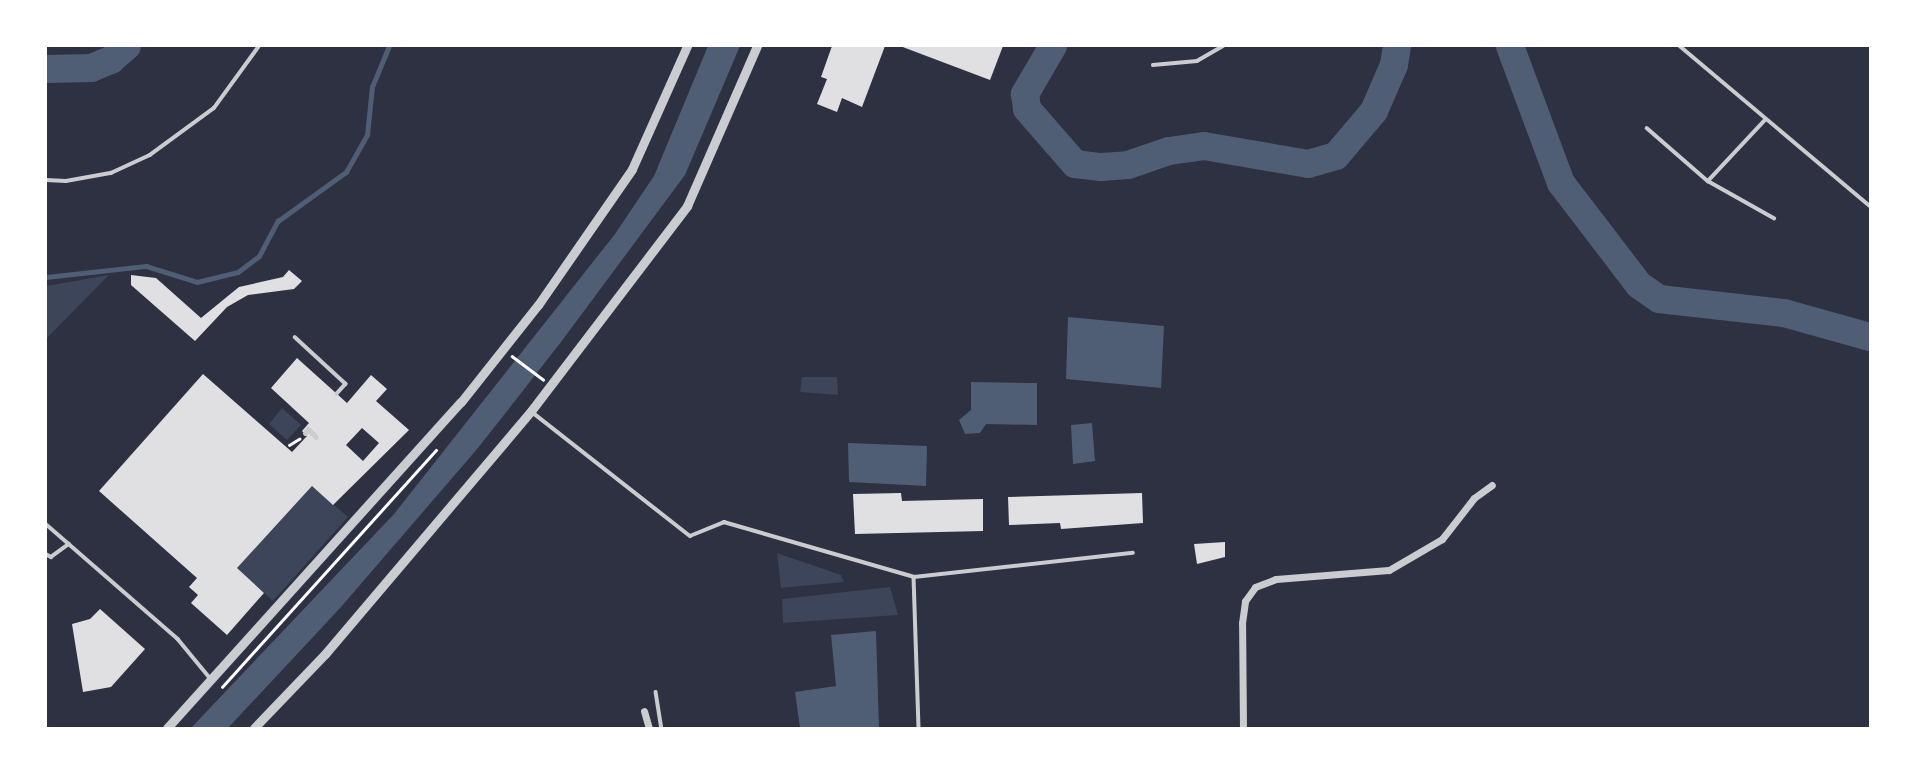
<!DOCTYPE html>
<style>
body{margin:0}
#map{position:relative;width:1916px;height:774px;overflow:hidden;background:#2d3142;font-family:Montserrat,sans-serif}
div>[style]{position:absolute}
.green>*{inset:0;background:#3c4559}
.water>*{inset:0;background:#4f5d75}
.stream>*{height:4.5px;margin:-2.25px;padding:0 2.25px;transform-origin:2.25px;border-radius:2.25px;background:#4f5d75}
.river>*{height:28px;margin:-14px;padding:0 14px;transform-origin:14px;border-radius:14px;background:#4f5d75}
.building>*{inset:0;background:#e0e0e3}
.path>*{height:2.5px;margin:-1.25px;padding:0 1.25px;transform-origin:1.25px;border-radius:1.25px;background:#fff}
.service>*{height:3.5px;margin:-1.75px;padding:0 1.75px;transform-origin:1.75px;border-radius:1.75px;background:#caccd0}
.pedestrian>*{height:5px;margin:-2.5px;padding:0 2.5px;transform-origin:2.5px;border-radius:2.5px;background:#caccd0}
.minor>*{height:7px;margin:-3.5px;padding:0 3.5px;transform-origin:3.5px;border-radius:3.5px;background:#caccd0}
.tertiary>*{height:9px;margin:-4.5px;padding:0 4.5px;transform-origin:4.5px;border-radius:4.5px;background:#caccd0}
span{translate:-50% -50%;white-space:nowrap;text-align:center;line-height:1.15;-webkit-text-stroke:5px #fff;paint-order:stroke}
.frame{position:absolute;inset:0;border:47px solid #fff;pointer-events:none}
</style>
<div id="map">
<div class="green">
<i style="clip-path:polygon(109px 275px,46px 339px,46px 286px)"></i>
<i style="clip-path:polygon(802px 377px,837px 377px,838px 395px,800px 392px)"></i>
<i style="clip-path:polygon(282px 408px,301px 425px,287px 440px,269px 424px)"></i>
<i style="clip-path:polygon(312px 486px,348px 517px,273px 601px,237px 568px)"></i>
<i style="clip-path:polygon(777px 553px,841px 575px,844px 582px,781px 588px)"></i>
<i style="clip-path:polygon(890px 587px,898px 615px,783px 623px,782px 599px)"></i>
</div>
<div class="water">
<i style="clip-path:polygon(708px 46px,740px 46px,685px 175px,561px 342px,478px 448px,341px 607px,228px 728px,191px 728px,394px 514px,615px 234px,654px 176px)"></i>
<i style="clip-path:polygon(1068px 317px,1164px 326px,1161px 388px,1066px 379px)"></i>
<i style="clip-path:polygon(971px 382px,1037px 383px,1037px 425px,986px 424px,980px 433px,965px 434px,959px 420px,971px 410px)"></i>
<i style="clip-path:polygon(1092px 423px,1095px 461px,1073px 464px,1071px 425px)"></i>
<i style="clip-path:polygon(848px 443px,927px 446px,926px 486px,849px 482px)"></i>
<i style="clip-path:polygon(876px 631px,879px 728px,800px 728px,795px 692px,836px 686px,831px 635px)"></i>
</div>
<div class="stream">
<i style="left:46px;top:277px;width:101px;rotate:-6.3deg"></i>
<i style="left:146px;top:266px;width:53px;rotate:17.4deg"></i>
<i style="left:197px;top:282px;width:42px;rotate:-13.7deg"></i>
<i style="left:238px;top:272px;width:26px;rotate:-37deg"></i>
<i style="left:259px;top:256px;width:40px;rotate:-62deg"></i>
<i style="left:278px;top:221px;width:84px;rotate:-35.8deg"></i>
<i style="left:346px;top:172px;width:43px;rotate:-60.4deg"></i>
<i style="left:367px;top:135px;width:48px;rotate:-84.1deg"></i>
<i style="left:372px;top:87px;width:44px;rotate:-67.5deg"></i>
</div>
<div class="river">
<i style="left:1053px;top:46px;width:56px;rotate:120.3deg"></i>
<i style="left:1025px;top:94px;width:15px;rotate:82deg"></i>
<i style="left:1027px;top:109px;width:73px;rotate:48.9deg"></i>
<i style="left:1075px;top:164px;width:26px;rotate:7deg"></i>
<i style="left:1101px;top:167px;width:27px;rotate:-4deg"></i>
<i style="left:1128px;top:165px;width:43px;rotate:-18.9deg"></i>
<i style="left:1169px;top:151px;width:35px;rotate:-8deg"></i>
<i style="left:1204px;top:146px;width:106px;rotate:9.8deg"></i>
<i style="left:1308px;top:164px;width:29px;rotate:-16deg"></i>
<i style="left:1336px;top:156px;width:59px;rotate:-49.8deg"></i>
<i style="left:1374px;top:111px;width:50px;rotate:-66.5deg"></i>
<i style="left:1394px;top:65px;width:19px;rotate:-81deg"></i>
<i style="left:1510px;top:46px;width:146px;rotate:69.6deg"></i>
<i style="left:1561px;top:183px;width:128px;rotate:52.6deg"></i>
<i style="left:1639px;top:285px;width:24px;rotate:35deg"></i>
<i style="left:1659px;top:299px;width:126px;rotate:6.4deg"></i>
<i style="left:1784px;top:313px;width:89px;rotate:15.6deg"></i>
<i style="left:46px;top:69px;width:45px;rotate:-1.3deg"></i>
<i style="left:91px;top:68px;width:22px;rotate:-22deg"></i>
<i style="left:111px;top:60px;width:21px;rotate:-41deg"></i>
</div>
<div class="building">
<i style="clip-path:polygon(832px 46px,885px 46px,862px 107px,842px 98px,837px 112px,817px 104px,827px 79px,821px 77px)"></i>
<i style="clip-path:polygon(900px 46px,1003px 46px,990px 80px)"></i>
<i style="clip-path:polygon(289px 270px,302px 281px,294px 289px,248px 295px,227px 307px,195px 341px,131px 285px,131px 275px,156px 278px,201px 318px,239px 287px,283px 277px)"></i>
<i style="clip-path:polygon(evenodd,297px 358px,347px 403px,371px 375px,387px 389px,376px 401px,409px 430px,333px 505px,312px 486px,237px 568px,264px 593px,227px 635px,191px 603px,198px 595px,189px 587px,197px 578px,99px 491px,203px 374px,292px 452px,307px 436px,302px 431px,309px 423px,271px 388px,297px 358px,362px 428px,379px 443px,363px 461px,346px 445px,362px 428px)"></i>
<i style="clip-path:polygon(901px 493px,902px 501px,983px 499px,983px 531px,855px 534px,853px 494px)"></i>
<i style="clip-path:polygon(1142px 493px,1143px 523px,1061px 529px,1060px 523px,1009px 525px,1008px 497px)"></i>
<i style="clip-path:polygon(1225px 542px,1225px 557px,1197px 564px,1194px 544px)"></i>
<i style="clip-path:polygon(100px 609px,145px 649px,111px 687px,83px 692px,72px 624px,90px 619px)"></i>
</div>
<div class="path">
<i style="left:512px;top:356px;width:39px;rotate:37deg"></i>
<i style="left:289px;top:445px;width:12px;rotate:-31deg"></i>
<i style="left:222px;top:687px;width:319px;rotate:-47.9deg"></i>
</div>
<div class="service">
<i style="left:1680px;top:46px;width:248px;rotate:40.1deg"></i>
<i style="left:1153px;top:65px;width:44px;rotate:-5.2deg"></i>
<i style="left:1197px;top:61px;width:30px;rotate:-30deg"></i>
<i style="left:1647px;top:128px;width:81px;rotate:41deg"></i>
<i style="left:1708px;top:181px;width:83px;rotate:-46.9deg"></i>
<i style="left:46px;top:180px;width:20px;rotate:3deg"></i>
<i style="left:66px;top:181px;width:46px;rotate:-10.1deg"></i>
<i style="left:111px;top:173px;width:43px;rotate:-24.8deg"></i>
<i style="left:150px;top:155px;width:79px;rotate:-36.3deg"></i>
<i style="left:214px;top:108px;width:77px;rotate:-54deg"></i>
<i style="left:1708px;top:181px;width:76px;rotate:29.3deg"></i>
<i style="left:295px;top:337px;width:69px;rotate:42.7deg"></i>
<i style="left:346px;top:384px;width:13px;rotate:132deg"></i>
<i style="left:532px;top:412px;width:201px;rotate:38.1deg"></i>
<i style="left:690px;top:536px;width:37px;rotate:-22deg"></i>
<i style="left:724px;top:522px;width:198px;rotate:16.1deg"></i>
<i style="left:914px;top:577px;width:220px;rotate:-6.3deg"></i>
<i style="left:46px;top:524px;width:30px;rotate:41deg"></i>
<i style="left:46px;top:554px;width:6px;rotate:31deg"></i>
<i style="left:51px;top:557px;width:22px;rotate:-36deg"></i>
<i style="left:69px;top:544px;width:145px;rotate:41.1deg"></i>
<i style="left:178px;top:639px;width:52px;rotate:50.5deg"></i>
<i style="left:914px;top:577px;width:151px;rotate:88.1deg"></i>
<i style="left:656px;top:692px;width:36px;rotate:81deg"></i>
</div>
<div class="pedestrian">
<i style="left:305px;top:433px;width:5px;rotate:-53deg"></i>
<i style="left:308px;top:429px;width:11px;rotate:45deg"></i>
</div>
<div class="minor">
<i style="left:644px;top:711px;width:18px;rotate:74deg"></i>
<i style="left:1243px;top:728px;width:105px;rotate:-90.5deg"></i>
<i style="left:1242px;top:623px;width:22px;rotate:-82deg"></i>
<i style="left:1245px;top:601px;width:17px;rotate:-54deg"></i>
<i style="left:1255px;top:587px;width:22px;rotate:-21deg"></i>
<i style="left:1276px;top:579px;width:113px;rotate:-4.6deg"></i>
<i style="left:1389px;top:570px;width:61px;rotate:-30.3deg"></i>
<i style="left:1442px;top:539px;width:52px;rotate:-52deg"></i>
<i style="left:1474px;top:498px;width:22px;rotate:-36deg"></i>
</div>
<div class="tertiary">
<i style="left:167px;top:728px;width:439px;rotate:-48deg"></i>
<i style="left:461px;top:402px;width:124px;rotate:-51.6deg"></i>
<i style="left:538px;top:305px;width:165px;rotate:-55.3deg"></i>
<i style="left:632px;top:169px;width:135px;rotate:-65.9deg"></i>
<i style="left:254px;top:728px;width:103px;rotate:-46.2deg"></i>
<i style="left:325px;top:654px;width:319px;rotate:-49.7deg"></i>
<i style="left:531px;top:411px;width:258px;rotate:-52.7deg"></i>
<i style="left:687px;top:206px;width:175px;rotate:-66.4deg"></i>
</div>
<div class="frame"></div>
</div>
